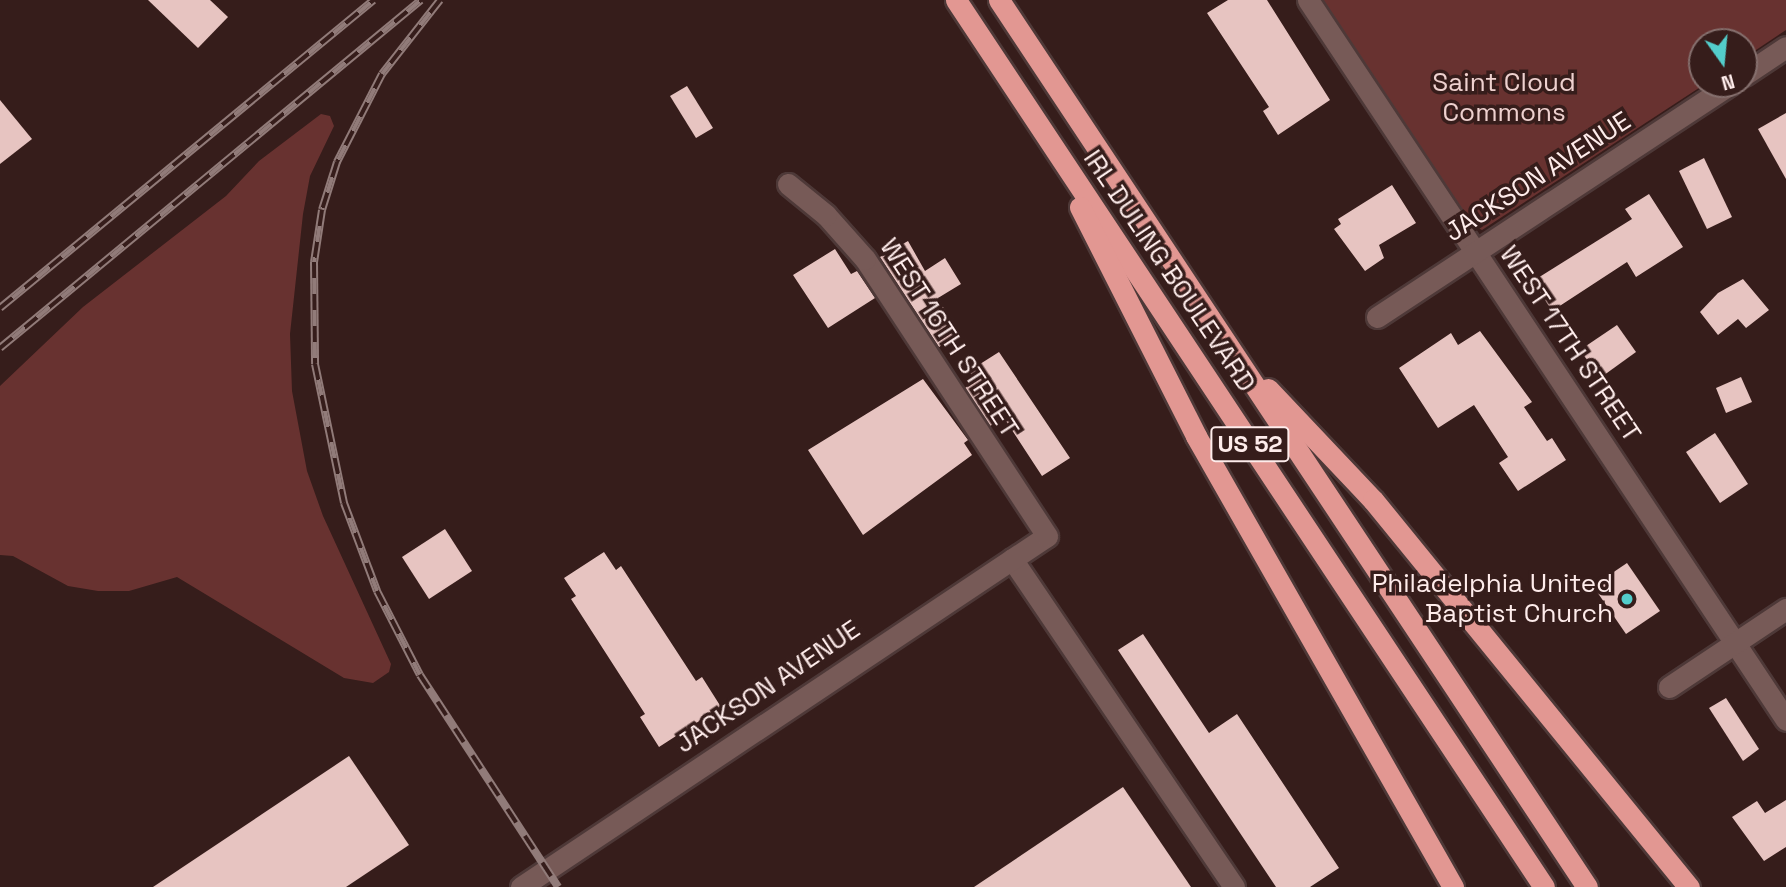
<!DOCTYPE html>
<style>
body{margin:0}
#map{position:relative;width:1786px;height:887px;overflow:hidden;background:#361d1b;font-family:"Space Grotesk",sans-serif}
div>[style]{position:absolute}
.green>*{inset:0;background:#683230}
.building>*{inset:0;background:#e7c4c1}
.roads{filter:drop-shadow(2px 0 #4e3938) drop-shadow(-2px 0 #4e3938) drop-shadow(0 2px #4e3938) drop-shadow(0 -2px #4e3938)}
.street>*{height:21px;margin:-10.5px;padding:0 10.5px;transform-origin:10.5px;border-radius:10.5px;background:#775a57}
.highway>*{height:21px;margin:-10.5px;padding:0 10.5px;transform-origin:10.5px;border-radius:10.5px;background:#e29792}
.rail>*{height:8px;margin-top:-4px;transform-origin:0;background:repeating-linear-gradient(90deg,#361d1b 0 16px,#917b79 0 32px);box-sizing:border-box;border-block:2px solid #917b79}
.dots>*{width:19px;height:19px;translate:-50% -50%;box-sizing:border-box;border:4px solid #361d1b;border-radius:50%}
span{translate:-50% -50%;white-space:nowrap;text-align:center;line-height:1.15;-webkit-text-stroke:7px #361d1b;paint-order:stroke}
.shield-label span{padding:2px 5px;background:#361d1b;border:2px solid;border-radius:5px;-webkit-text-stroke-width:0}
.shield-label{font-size:24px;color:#feeceb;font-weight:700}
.park-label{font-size:26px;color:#eed1cf}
.street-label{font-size:26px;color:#feeceb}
.poi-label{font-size:26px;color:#feeceb}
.right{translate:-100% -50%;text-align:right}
.north{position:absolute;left:1688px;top:28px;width:70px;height:70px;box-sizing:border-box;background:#361d1b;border:2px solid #86706e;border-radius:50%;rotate:165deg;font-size:19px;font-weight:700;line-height:28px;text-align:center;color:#feeceb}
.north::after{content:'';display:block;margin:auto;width:24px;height:32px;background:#53cdcb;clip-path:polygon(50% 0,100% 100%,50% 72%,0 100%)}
</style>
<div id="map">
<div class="green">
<i style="clip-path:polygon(1321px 0,1786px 0,1786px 30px,1744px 58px,1744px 42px,1702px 42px,1705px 84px,1482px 230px,1465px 221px)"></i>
<i style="clip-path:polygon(321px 114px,330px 116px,334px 126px,310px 176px,303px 214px,290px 334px,292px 391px,307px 471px,323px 516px,391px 664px,389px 672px,373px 683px,344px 678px,177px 577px,129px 591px,98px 591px,68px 586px,13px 556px,0 555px,0 386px,83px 307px,226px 196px,259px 161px)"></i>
</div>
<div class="building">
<i style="clip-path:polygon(148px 0,210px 0,228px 17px,198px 48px)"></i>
<i style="clip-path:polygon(1228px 0,1267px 0,1330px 100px,1278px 135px,1263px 111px,1269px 107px,1207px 13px)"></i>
<i style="clip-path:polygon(687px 86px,713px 128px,696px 138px,670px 96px)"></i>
<i style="clip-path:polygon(0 100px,32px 139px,0 164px)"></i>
<i style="clip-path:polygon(1786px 113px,1786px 179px,1758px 129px)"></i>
<i style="clip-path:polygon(1704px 158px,1732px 217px,1707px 229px,1679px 171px)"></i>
<i style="clip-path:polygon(1392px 185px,1416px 223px,1379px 245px,1384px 258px,1365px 271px,1334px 229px,1341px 224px,1338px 219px)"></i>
<i style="clip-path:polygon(1649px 194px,1683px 247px,1636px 277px,1627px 262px,1552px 311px,1533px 281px,1632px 219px,1625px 209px)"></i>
<i style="clip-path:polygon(908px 241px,925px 271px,945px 258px,961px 284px,938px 298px,959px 335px,939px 347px,880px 257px)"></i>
<i style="clip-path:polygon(835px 249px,851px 274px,857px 271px,875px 298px,828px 328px,793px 275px)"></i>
<i style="clip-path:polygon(1743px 279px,1769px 310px,1746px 328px,1738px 319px,1718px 335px,1700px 312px,1718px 293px)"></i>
<i style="clip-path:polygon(1617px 325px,1636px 352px,1600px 378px,1580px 350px)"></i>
<i style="clip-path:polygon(1480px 331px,1532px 402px,1524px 407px,1547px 441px,1552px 438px,1566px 460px,1518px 491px,1499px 463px,1508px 457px,1474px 405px,1438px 428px,1399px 368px,1451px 333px,1458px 345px)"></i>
<i style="clip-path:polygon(999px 352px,1070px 458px,1042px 476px,1004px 418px,990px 426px,965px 388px,975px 381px,969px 371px)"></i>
<i style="clip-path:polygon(1741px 377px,1752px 402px,1726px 413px,1716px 388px)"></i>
<i style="clip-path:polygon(923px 379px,968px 440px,964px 443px,972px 455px,863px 535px,808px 450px)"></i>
<i style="clip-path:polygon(1715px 433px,1748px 484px,1720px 503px,1686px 452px)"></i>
<i style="clip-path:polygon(445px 529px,472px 571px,429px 599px,402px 557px)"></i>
<i style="clip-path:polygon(604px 552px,616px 570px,621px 566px,696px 681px,702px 677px,721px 707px,659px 747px,640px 717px,645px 714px,571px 599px,576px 596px,564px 578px)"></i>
<i style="clip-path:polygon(1627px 563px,1660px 611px,1626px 634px,1593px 586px)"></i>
<i style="clip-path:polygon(1143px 634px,1209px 733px,1237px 714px,1339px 868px,1310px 887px,1276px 887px,1118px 650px)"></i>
<i style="clip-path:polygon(1726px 698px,1759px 749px,1743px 761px,1709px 708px)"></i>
<i style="clip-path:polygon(349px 756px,409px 845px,346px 887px,153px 887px)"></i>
<i style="clip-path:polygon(1123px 787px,1191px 887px,974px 887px,1096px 805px)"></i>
<i style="clip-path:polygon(1786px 800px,1786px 847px,1764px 861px,1732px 817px,1757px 801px,1765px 813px)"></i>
</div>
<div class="roads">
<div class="street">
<i style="left:1308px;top:0;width:864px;rotate:56.42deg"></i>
<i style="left:1744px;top:75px;width:50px;rotate:-33.7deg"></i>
<i style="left:1377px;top:317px;width:423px;rotate:-33.4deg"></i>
<i style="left:1012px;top:559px;width:396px;rotate:55.9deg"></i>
<i style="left:1669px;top:687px;width:141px;rotate:-33.7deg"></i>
<i style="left:521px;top:887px;width:632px;rotate:-33.72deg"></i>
<i style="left:1047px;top:536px;width:331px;rotate:-123.3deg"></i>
<i style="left:865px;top:259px;width:59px;rotate:-131.6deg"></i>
<i style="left:826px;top:215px;width:49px;rotate:-140.8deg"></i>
</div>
<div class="highway">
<i style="left:956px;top:0;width:1064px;rotate:56.46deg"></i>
<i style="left:999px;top:0;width:1064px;rotate:56.46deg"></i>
<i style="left:1080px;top:207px;width:257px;rotate:63.1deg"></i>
<i style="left:1196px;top:436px;width:519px;rotate:60.32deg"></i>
<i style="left:1268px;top:389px;width:153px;rotate:46.6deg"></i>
<i style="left:1373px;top:500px;width:500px;rotate:50.8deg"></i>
</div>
</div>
<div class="rail">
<i style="left:440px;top:0;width:94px;rotate:128.1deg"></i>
<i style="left:382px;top:74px;width:99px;rotate:117.1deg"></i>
<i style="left:337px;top:162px;width:50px;rotate:107.4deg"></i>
<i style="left:322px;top:210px;width:53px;rotate:98.7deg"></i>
<i style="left:314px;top:262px;width:102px;rotate:89.4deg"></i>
<i style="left:315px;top:364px;width:142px;rotate:78.2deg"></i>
<i style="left:344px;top:503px;width:94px;rotate:69.4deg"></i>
<i style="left:377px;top:591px;width:94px;rotate:62.9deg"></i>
<i style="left:420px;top:675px;width:253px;rotate:56.9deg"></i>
<i style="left:0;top:308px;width:484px;rotate:-39.5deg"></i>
<i style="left:0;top:348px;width:546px;rotate:-39.58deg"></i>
</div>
<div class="dots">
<i style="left:1627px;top:599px;background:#53cdcb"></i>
</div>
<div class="shield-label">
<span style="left:1250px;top:444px">US 52</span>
</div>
<div class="park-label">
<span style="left:1504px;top:98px">Saint Cloud<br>Commons</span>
</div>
<div class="street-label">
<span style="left:1538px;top:177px;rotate:-33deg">JACKSON AVENUE</span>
<span style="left:1169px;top:271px;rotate:56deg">IRL DULING BOULEVARD</span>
<span style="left:949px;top:338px;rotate:57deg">WEST 16TH STREET</span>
<span style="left:1570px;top:344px;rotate:56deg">WEST 17TH STREET</span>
<span style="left:768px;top:687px;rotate:-34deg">JACKSON AVENUE</span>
</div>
<div class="poi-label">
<span class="right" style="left:1613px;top:599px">Philadelphia United<br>Baptist Church</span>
</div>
<div class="north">N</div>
</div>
